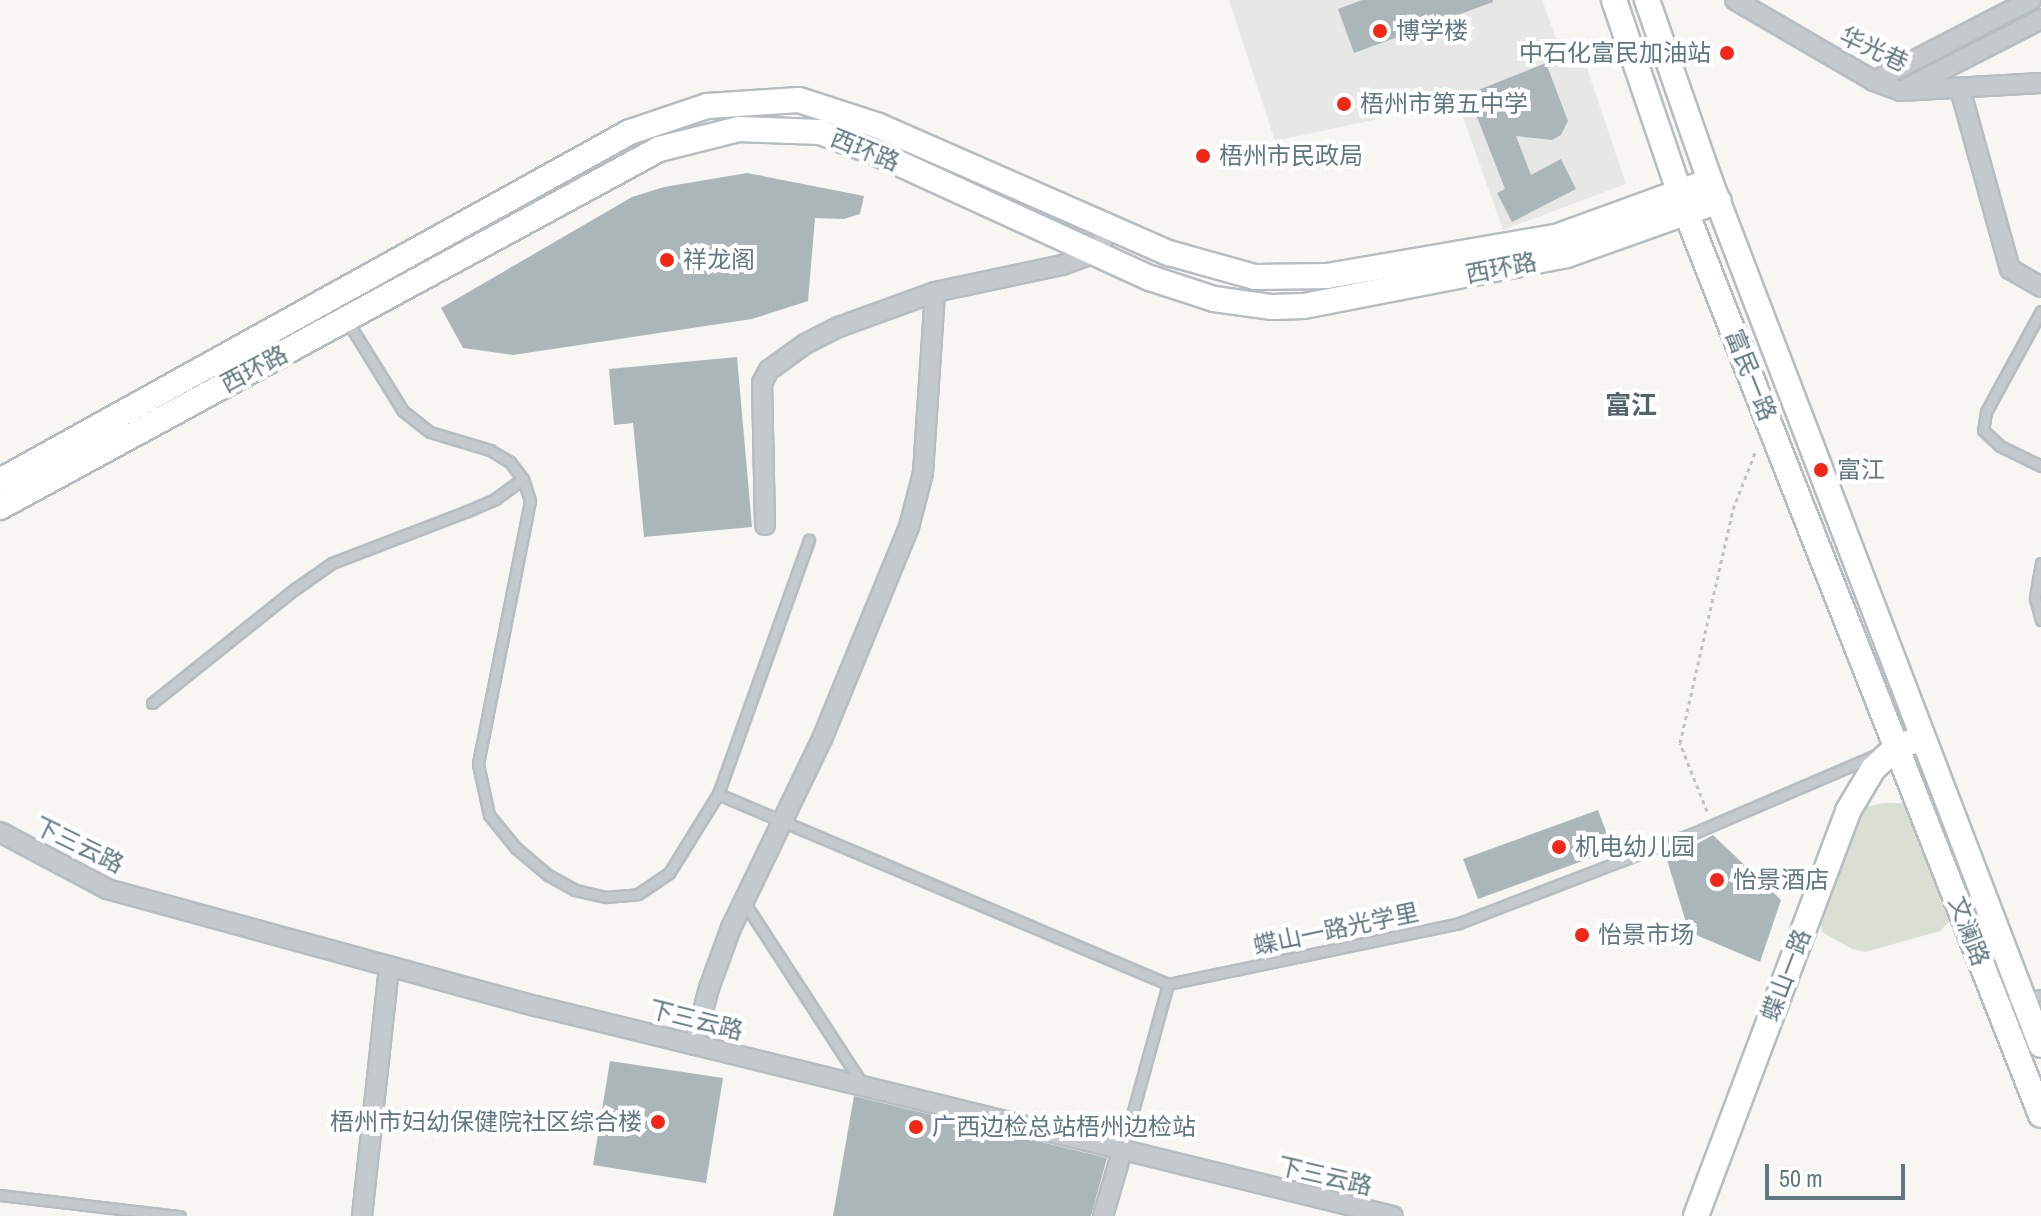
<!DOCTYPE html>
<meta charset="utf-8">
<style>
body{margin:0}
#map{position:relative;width:2041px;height:1216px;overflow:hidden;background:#f7f6f3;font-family:"Archivo Narrow","Noto Sans SC",sans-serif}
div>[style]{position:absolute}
.built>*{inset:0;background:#e7e8e6}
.green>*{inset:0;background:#d9dfd3}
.building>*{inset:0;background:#aab6b8}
.path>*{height:3px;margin-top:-1.5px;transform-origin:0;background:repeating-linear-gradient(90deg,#bfc2c4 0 4px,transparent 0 8px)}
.roads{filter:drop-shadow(2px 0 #b6bdc0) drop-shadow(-2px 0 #b6bdc0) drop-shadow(0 2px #b6bdc0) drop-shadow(0 -2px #b6bdc0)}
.lane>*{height:9px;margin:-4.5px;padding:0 4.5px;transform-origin:4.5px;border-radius:4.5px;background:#c4c9cb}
.street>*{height:18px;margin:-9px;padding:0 9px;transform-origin:9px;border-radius:9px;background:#c4c9cb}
.secondary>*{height:24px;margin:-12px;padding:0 12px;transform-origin:12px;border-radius:12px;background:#fff}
.dots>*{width:22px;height:22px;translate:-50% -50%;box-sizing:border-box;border:4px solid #fff;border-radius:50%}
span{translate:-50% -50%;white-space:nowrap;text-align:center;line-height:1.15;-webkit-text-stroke:8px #fff;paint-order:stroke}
.poi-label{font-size:24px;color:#5f7780}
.left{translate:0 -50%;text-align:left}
.right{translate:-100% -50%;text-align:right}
.street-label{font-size:24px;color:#5f7780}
.neighbourhood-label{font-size:26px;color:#51646b;font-weight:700}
.scale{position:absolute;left:1765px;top:1164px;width:140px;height:36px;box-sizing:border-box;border:4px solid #5f7780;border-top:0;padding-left:10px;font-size:24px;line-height:28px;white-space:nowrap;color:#5f7780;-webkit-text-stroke:6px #fff;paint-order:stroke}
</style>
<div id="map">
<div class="built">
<i style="clip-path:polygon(1229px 0,1542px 0,1567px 68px,1587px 68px,1626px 184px,1503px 230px,1454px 92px,1396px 115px,1275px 141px)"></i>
</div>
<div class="green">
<i style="clip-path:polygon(1883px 803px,1902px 803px,1910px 809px,1952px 919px,1940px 931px,1865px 952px,1852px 949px,1822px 932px,1821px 924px,1856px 815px,1866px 807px)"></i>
</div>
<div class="building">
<i style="clip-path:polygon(1362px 0,1493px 0,1493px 2px,1354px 53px,1338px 9px)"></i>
<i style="clip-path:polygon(1546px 63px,1568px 121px,1561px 135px,1552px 140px,1516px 136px,1531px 175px,1561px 159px,1576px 189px,1512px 222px,1497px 193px,1505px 189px,1468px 94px)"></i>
<i style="clip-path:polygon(747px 173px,864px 196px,860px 214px,844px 219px,815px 218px,808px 301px,752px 319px,513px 355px,463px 348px,441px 308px,632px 197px,664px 187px)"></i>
<i style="clip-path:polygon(737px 357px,752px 527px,644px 537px,633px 423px,614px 425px,609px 369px)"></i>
<i style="clip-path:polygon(1598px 810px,1613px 850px,1478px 899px,1463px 859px)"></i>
<i style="clip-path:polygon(1713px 835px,1781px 900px,1760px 962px,1689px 932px,1667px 860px)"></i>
<i style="clip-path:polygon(610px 1061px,723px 1078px,706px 1183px,593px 1165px)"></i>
<i style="clip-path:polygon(854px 1096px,1107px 1158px,1091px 1216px,833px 1216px)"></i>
</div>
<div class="path">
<i style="left:1707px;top:811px;width:73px;rotate:-111.7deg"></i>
<i style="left:1680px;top:743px;width:240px;rotate:-77.2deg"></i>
<i style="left:1733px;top:509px;width:63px;rotate:-68.7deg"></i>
</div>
<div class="roads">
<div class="lane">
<i style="left:2041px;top:311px;width:115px;rotate:118.6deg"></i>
<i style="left:1986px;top:412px;width:18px;rotate:99deg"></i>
<i style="left:1983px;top:430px;width:23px;rotate:43deg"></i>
<i style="left:2000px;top:446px;width:46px;rotate:26deg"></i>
<i style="left:346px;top:319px;width:108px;rotate:58.2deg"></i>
<i style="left:403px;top:411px;width:34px;rotate:38deg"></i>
<i style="left:430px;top:432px;width:63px;rotate:16.7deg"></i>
<i style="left:490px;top:450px;width:23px;rotate:31deg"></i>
<i style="left:510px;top:462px;width:21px;rotate:53deg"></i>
<i style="left:523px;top:479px;width:23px;rotate:72deg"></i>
<i style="left:530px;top:501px;width:268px;rotate:101.2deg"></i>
<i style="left:478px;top:764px;width:52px;rotate:77.8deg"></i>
<i style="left:489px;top:815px;width:43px;rotate:50.7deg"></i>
<i style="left:516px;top:848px;width:42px;rotate:40.2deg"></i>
<i style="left:548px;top:875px;width:31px;rotate:29deg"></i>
<i style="left:575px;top:890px;width:32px;rotate:13deg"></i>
<i style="left:606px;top:897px;width:32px;rotate:-5deg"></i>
<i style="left:638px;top:894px;width:37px;rotate:-34deg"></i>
<i style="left:669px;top:873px;width:93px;rotate:-58.2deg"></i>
<i style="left:718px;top:794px;width:270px;rotate:-70.3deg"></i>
<i style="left:2041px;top:563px;width:36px;rotate:100deg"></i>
<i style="left:2035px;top:598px;width:23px;rotate:75deg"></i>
<i style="left:152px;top:703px;width:183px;rotate:-38.6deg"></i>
<i style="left:295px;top:589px;width:45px;rotate:-35.1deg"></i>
<i style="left:332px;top:563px;width:142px;rotate:-21deg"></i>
<i style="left:465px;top:512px;width:33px;rotate:-23deg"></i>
<i style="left:495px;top:499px;width:34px;rotate:-36deg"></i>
<i style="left:718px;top:794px;width:488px;rotate:22.9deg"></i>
<i style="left:1168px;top:984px;width:297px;rotate:-11.8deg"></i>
<i style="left:1459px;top:923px;width:254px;rotate:-21deg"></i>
<i style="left:1696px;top:832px;width:196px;rotate:-23.2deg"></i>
<i style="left:744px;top:902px;width:217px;rotate:57deg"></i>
<i style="left:1997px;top:1003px;width:45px;rotate:-10.3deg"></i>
<i style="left:1122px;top:1151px;width:173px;rotate:-74.6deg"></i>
<i style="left:0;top:1195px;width:181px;rotate:6.7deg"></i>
</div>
<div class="street">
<i style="left:1735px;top:0;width:161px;rotate:30.2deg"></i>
<i style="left:1874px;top:81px;width:29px;rotate:20deg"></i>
<i style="left:1901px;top:91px;width:140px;rotate:-3.3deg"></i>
<i style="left:1874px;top:81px;width:177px;rotate:-27.3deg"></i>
<i style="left:1907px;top:88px;width:151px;rotate:-27.2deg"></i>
<i style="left:1960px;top:89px;width:187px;rotate:74.5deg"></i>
<i style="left:2010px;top:269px;width:36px;rotate:30deg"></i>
<i style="left:765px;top:525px;width:142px;rotate:-91.2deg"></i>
<i style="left:762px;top:383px;width:15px;rotate:-62deg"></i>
<i style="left:769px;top:370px;width:44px;rotate:-35.8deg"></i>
<i style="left:805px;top:344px;width:38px;rotate:-27deg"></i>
<i style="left:839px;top:327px;width:102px;rotate:-20deg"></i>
<i style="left:0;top:832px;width:121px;rotate:28deg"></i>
<i style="left:107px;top:889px;width:445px;rotate:15.3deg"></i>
<i style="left:536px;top:1006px;width:882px;rotate:13.77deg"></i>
<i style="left:694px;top:1045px;width:59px;rotate:-75.3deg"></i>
<i style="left:709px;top:988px;width:64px;rotate:-69.9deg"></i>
<i style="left:731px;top:928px;width:210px;rotate:-64.3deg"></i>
<i style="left:822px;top:739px;width:229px;rotate:-67.7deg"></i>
<i style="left:909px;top:527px;width:56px;rotate:-75.5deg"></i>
<i style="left:923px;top:473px;width:181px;rotate:-86.2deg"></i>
<i style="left:935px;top:292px;width:130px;rotate:-12deg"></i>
<i style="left:1062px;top:265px;width:35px;rotate:-20deg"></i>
<i style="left:1095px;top:253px;width:28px;rotate:-58deg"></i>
<i style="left:362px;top:1216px;width:251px;rotate:-83.8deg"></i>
<i style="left:1103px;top:1216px;width:68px;rotate:-73.7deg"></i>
</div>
<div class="secondary">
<i style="left:1614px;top:0;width:224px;rotate:71.2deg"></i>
<i style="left:1686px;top:212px;width:970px;rotate:68.54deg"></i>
<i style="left:1647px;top:0;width:192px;rotate:70.8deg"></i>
<i style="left:1710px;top:181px;width:925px;rotate:69.04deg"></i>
<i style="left:0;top:481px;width:720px;rotate:-28.99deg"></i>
<i style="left:630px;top:132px;width:81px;rotate:-18.7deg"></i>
<i style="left:707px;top:106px;width:92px;rotate:-3.7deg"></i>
<i style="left:799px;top:100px;width:84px;rotate:18deg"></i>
<i style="left:879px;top:126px;width:317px;rotate:23.7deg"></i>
<i style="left:1169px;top:253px;width:89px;rotate:15.6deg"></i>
<i style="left:1255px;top:277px;width:72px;rotate:-0.8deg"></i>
<i style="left:1327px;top:276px;width:232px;rotate:-9.7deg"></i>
<i style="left:1556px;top:237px;width:164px;rotate:-20deg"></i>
<i style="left:0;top:507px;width:750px;rotate:-28.51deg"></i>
<i style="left:659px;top:149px;width:82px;rotate:-14deg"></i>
<i style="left:739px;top:129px;width:81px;rotate:2.1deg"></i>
<i style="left:820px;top:132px;width:55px;rotate:20.1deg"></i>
<i style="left:872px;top:151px;width:306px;rotate:24.6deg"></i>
<i style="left:1150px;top:278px;width:67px;rotate:18.2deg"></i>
<i style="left:1214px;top:299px;width:59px;rotate:7.9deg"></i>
<i style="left:1272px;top:307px;width:32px;rotate:-2deg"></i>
<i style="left:1304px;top:306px;width:268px;rotate:-11deg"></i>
<i style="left:1567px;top:255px;width:161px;rotate:-19.6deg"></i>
<i style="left:1696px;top:1216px;width:433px;rotate:-69.4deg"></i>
<i style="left:1848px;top:811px;width:49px;rotate:-59.2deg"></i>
<i style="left:1873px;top:769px;width:34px;rotate:-43deg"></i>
<i style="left:1898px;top:746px;width:14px;rotate:-17deg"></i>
</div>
</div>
<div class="dots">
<i style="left:1380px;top:31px;background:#f12718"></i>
<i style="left:1727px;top:53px;background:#f12718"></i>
<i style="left:1344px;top:104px;background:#f12718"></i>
<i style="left:1203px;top:156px;background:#f12718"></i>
<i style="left:667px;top:260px;background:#f12718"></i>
<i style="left:1821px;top:470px;background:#f12718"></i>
<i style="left:1559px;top:847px;background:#f12718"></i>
<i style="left:1717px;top:880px;background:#f12718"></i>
<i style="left:1582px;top:935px;background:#f12718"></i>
<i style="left:658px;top:1122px;background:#f12718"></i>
<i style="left:916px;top:1127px;background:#f12718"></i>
</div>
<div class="poi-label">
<span class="left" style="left:1396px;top:31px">博学楼</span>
<span class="right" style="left:1711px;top:53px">中石化富民加油站</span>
<span class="left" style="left:1360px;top:104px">梧州市第五中学</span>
<span class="left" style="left:1219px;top:156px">梧州市民政局</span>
<span class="left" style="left:683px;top:260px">祥龙阁</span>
<span class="left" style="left:1837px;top:470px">富江</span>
<span class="left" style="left:1575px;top:847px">机电幼儿园</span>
<span class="left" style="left:1733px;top:880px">怡景酒店</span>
<span class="left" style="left:1598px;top:935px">怡景市场</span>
<span class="right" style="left:642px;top:1122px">梧州市妇幼保健院社区综合楼</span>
<span class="left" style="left:932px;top:1127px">广西边检总站梧州边检站</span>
</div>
<div class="street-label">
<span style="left:1874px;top:49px;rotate:25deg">华光巷</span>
<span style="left:865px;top:150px;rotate:22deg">西环路</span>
<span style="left:1501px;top:268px;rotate:-11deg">西环路</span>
<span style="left:254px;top:369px;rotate:-28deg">西环路</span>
<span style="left:1751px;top:375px;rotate:68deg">富民一路</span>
<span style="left:79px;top:845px;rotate:26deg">下三云路</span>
<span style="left:1336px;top:929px;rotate:-12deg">蝶山一路光学里</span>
<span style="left:1969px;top:931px;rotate:69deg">文澜路</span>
<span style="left:1786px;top:975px;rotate:-69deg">蝶山一路</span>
<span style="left:696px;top:1020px;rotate:14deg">下三云路</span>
<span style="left:1325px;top:1176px;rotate:13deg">下三云路</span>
</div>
<div class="neighbourhood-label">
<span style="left:1631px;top:405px">富江</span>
</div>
<div class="scale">50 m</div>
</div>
